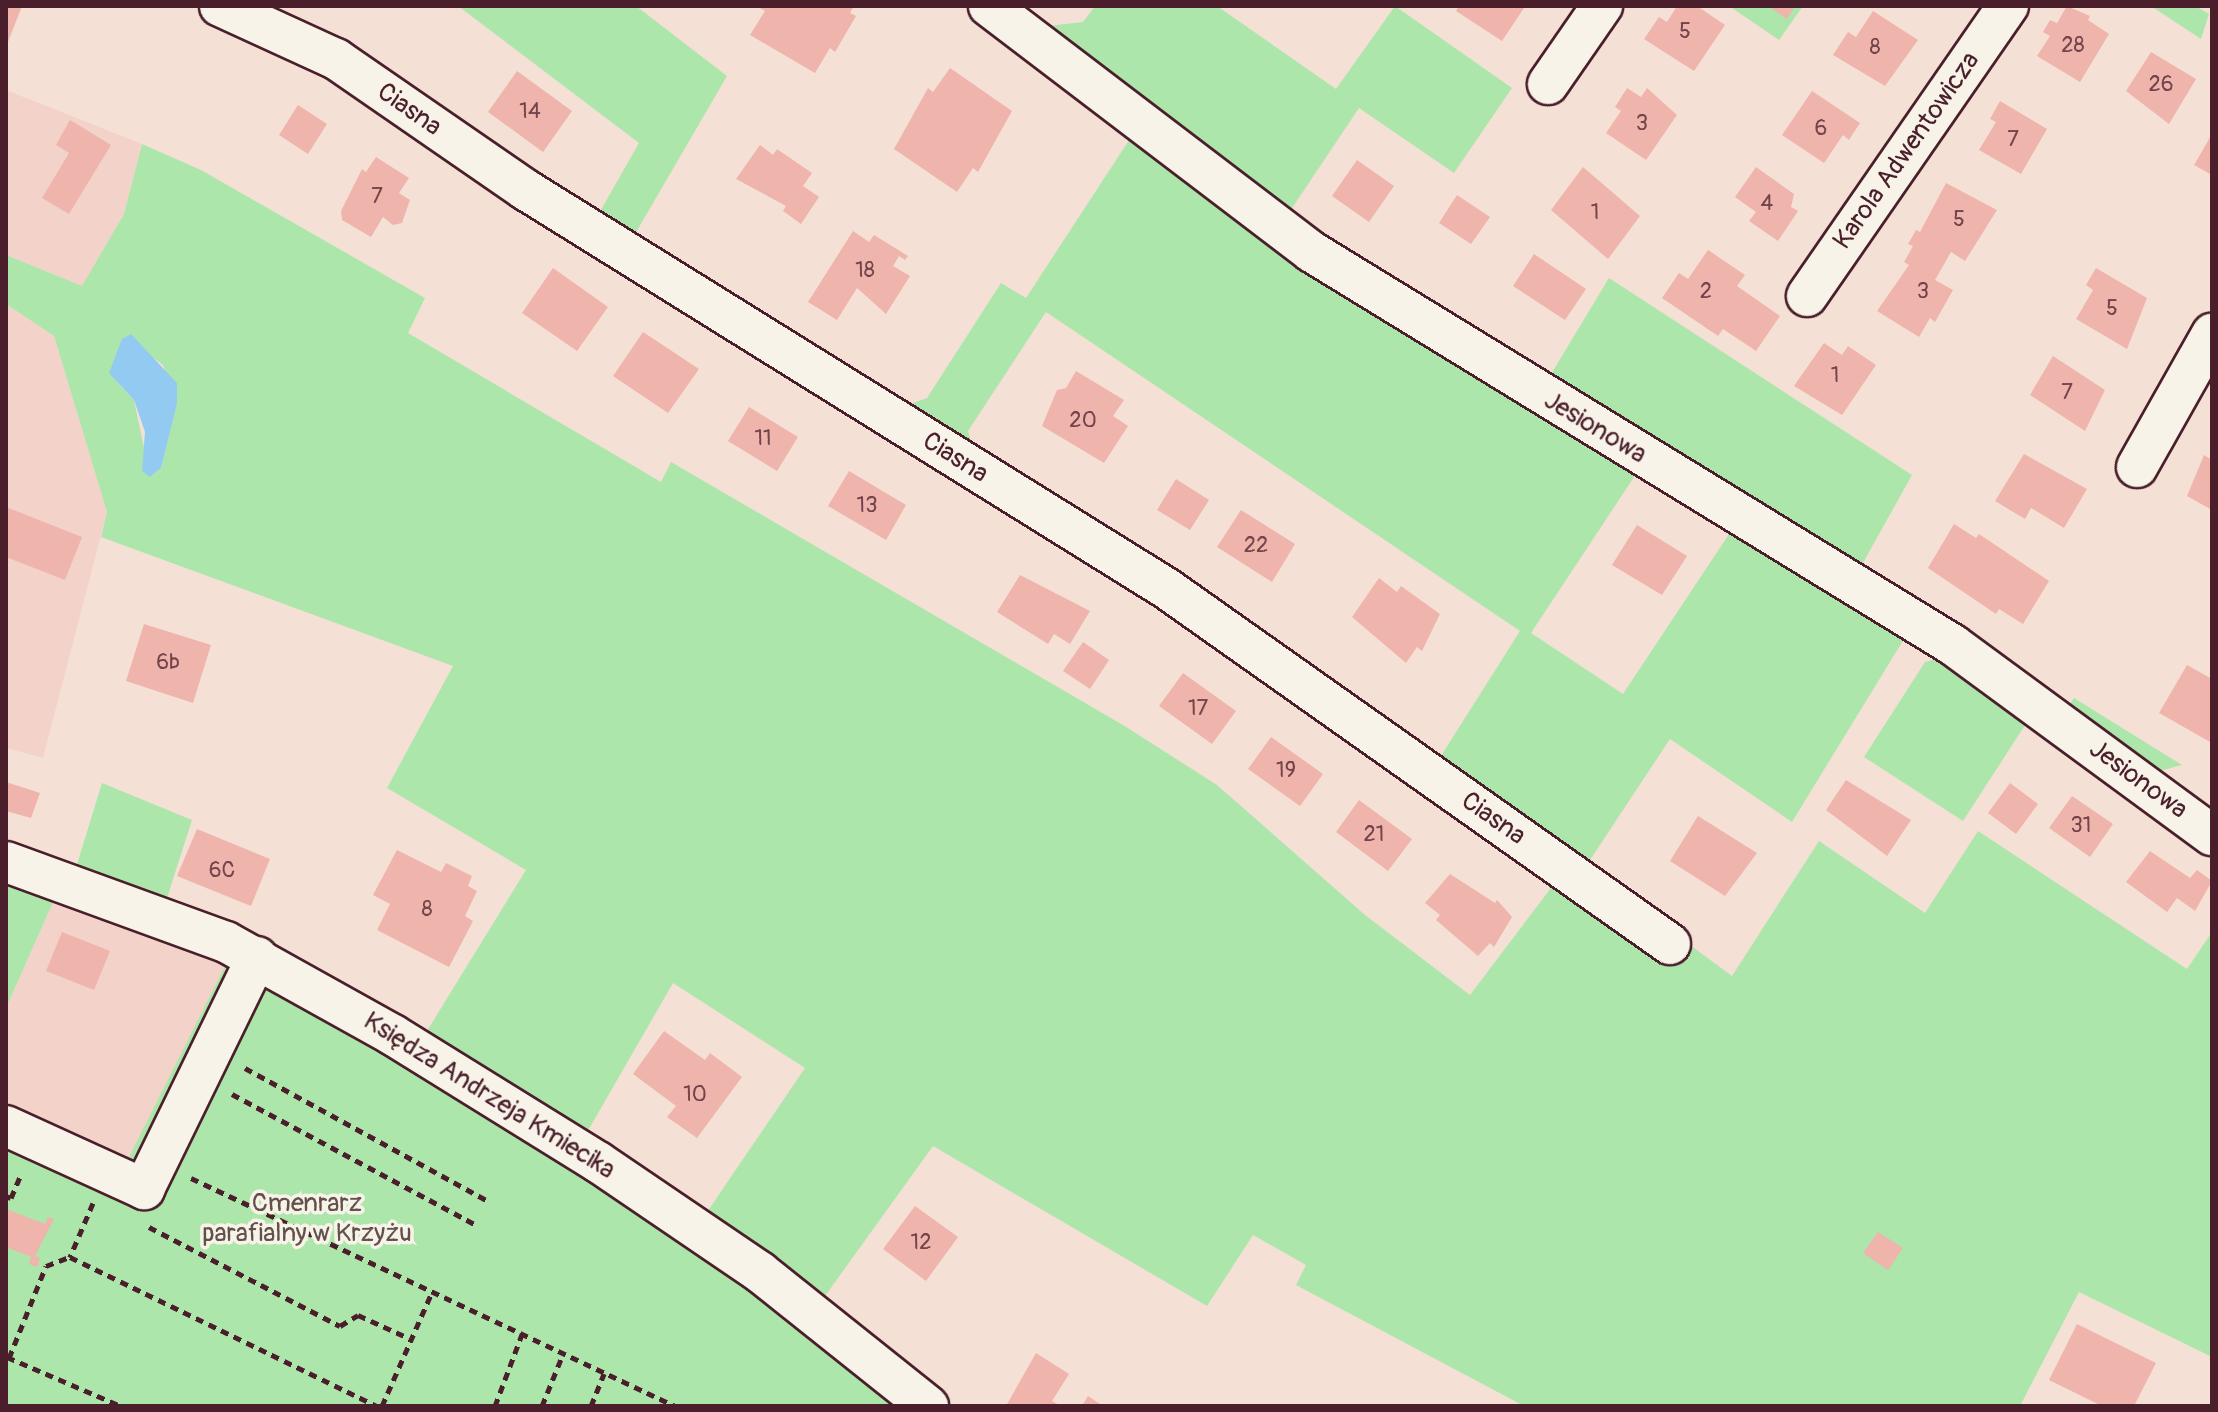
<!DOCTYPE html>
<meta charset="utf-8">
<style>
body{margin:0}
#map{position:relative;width:2218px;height:1412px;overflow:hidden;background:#f5e0d6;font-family:Pangolin,sans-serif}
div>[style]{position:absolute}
.built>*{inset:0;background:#f3d3c9}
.green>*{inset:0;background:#ace6ab}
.water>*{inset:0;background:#92caf1}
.building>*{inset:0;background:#efb4ac}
.path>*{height:5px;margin-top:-2.5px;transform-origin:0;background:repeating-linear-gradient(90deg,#4a1f2b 0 8px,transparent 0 14px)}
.roads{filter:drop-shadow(2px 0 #4a1f2b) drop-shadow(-2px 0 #4a1f2b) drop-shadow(0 2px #4a1f2b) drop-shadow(0 -2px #4a1f2b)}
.minor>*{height:40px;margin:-20px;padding:0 20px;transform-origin:20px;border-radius:20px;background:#f7f3e8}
span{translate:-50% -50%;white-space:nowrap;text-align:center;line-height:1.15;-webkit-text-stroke:7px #f7f3e8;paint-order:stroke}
.number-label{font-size:22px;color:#73444b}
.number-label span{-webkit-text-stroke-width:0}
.street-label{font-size:26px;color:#4a1f2b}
.park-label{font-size:26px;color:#62514b}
.frame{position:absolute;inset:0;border:8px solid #4a1f2b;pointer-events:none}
</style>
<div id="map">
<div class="built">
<i style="clip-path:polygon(6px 90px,142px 144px,124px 214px,82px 287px,6px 255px)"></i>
<i style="clip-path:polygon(6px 304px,54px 336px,107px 512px,43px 758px,6px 748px)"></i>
<i style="clip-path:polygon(58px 891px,230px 956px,123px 1169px,6px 1117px,6px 1008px)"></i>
</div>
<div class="green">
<i style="clip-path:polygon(458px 6px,636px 6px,727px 76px,635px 234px,594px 222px,639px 143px)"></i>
<i style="clip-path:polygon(1095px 6px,1217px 6px,1336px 89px,1395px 6px,1512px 88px,1454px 173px,1359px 108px,1286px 217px,1071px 51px,1048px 26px,1083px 22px)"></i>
<i style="clip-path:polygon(1729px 6px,1803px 6px,1779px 40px)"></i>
<i style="clip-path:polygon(2195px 6px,2209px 14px,2201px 39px,2154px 8px)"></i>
<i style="clip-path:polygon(1135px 131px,1640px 468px,1531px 633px,1623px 694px,1735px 525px,1900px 628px,1904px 639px,1792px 822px,1670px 739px,1586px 866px,1439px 759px,1520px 631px,1046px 312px,968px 431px,974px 452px,902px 407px,927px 398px,1001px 283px,1026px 298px)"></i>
<i style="clip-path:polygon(evenodd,142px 144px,201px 170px,425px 298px,408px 333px,661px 482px,671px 462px,1123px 725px,1217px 785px,1365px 915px,1470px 995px,1557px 880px,1678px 961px,1690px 945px,1732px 976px,1819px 841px,1925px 913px,1978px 831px,2187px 969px,2212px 932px,2212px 1357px,2079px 1292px,2020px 1406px,1524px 1406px,1296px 1285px,1306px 1265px,1253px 1235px,1207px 1306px,933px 1146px,820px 1303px,703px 1218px,805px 1068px,673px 983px,582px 1141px,422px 1039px,526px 870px,387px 788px,453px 666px,101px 537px,107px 512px,54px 336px,6px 304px,6px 255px,82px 286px,124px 214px,142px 144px,144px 351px,163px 365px,177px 404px,161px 468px,150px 477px,134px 400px,117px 382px,144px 351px)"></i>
<i style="clip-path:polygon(1609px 278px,1912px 475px,1859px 570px,1545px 384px)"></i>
<i style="clip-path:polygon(1940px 658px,2029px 719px,1963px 821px,1864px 757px,1925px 662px)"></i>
<i style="clip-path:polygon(2074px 698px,2182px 765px,2163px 770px,2134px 761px,2065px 711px)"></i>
<i style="clip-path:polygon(102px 783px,192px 820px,166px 901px,75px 871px)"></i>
<i style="clip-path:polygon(6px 871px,58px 891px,6px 1008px)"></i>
<i style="clip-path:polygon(230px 956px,735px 1267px,915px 1406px,6px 1406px,6px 1117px,123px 1169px)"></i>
</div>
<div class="water">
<i style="clip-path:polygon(131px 334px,177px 383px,177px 404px,161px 468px,150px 477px,142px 471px,145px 432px,134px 400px,109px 373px,122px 339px)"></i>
</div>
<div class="building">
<i style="clip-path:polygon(6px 6px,22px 6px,6px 47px)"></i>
<i style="clip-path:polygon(757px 6px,854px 6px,850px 13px,856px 16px,835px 52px,830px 48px,815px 73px,750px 35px,765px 11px)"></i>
<i style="clip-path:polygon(1459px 6px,1521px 6px,1524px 8px,1502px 41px,1456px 11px)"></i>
<i style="clip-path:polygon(1677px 6px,1697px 6px,1725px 25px,1694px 71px,1644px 39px,1659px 17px,1667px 22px)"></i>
<i style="clip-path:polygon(1768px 6px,1795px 6px,1787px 19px)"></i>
<i style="clip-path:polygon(2067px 6px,2090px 16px,2088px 20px,2109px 34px,2080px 82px,2037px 56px,2050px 36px,2043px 32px,2050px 20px,2057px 23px)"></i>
<i style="clip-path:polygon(1873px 11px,1918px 40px,1885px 86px,1833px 55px,1848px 32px,1856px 37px)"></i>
<i style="clip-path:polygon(2151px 52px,2196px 79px,2169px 124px,2126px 91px)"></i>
<i style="clip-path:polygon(950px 68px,1012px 111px,978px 172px,973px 168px,957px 192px,894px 149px,928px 88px,933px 92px)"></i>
<i style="clip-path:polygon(517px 71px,572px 111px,543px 152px,488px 112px)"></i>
<i style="clip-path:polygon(1627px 88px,1641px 97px,1647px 88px,1677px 115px,1646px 160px,1606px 133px,1621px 111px,1615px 107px)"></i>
<i style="clip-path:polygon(1812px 91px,1860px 123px,1849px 140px,1843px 135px,1824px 163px,1782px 135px)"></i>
<i style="clip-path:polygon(2000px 101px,2047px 129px,2021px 174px,1979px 150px,1996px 122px,1990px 119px)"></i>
<i style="clip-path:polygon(298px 105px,327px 124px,308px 154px,279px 135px)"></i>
<i style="clip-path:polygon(70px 120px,111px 145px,69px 214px,42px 198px,69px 153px,56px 145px)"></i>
<i style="clip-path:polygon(2212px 134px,2212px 175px,2194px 165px)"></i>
<i style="clip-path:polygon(760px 145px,773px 155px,777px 149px,812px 173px,803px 186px,819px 197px,801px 224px,783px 211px,786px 206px,736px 179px)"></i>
<i style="clip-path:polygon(376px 157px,409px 178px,399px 193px,410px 200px,402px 223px,393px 225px,383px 217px,371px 237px,342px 220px,341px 211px,362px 169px,366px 172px)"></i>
<i style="clip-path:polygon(1357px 160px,1394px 186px,1369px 222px,1332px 196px)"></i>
<i style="clip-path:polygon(1583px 167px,1640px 216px,1608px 259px,1551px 210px)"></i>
<i style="clip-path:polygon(1756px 167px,1794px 194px,1791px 207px,1798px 211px,1778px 241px,1749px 221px,1756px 212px,1735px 197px)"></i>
<i style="clip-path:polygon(1946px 183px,1997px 210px,1965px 261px,1951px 252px,1935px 280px,1953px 290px,1935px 322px,1930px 318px,1919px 337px,1877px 311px,1909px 265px,1904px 262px,1913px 246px,1908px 244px,1916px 230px,1920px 232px)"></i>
<i style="clip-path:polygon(1457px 195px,1490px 217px,1471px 244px,1439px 223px)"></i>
<i style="clip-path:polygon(853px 231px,869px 242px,874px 235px,908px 256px,905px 260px,899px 256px,893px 266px,910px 276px,886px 314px,857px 288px,837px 320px,808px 302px)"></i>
<i style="clip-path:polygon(1708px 250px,1745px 275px,1737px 286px,1780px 316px,1756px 351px,1723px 329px,1718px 336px,1662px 298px,1679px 273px,1688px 279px)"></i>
<i style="clip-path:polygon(1534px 254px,1586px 289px,1565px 320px,1513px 286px)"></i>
<i style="clip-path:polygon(553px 268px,608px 307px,577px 351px,522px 313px)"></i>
<i style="clip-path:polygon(2096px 268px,2147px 298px,2127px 349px,2076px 319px,2093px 290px,2086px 285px)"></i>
<i style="clip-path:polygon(643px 332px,699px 369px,668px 413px,613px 376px)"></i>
<i style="clip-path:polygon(1824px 343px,1842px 355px,1848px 346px,1876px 365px,1842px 415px,1794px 386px)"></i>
<i style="clip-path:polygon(2053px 356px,2105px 390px,2085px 431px,2030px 395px)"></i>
<i style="clip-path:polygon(1076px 371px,1124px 400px,1113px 416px,1128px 426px,1104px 463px,1042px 426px,1057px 390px,1066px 388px)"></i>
<i style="clip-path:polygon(749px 407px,798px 437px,777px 471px,728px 441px)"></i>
<i style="clip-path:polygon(2024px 454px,2087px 489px,2064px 528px,2031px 508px,2025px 519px,1995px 501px)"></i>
<i style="clip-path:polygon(2204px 455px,2212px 460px,2212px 510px,2187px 496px)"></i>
<i style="clip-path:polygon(849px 471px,906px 505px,886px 540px,828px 506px)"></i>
<i style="clip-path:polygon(1176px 479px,1209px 500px,1190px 530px,1157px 510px)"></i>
<i style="clip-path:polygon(6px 507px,82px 537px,65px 580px,6px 557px)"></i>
<i style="clip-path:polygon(1241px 510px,1295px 544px,1272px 582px,1217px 547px)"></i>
<i style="clip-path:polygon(1954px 524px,1976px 538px,1979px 534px,2049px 581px,2023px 624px,1999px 609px,1996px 614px,1928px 568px)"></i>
<i style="clip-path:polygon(1637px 525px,1687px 556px,1662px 595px,1612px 565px)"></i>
<i style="clip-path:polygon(1020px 575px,1090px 611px,1070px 644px,1054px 634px,1048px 644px,997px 612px)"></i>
<i style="clip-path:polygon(1379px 578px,1397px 592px,1401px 586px,1440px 614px,1422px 651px,1417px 647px,1406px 663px,1352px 617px)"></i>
<i style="clip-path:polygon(144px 624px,211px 645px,193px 703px,126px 681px)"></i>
<i style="clip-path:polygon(1083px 642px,1109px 660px,1090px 689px,1063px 671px)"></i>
<i style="clip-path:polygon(2187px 665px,2212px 679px,2212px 743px,2159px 713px)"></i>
<i style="clip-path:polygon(1183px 673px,1236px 711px,1212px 744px,1159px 706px)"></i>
<i style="clip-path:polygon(1271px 737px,1323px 774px,1300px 806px,1248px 769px)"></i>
<i style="clip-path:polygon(1846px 780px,1911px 820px,1887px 856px,1826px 810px)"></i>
<i style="clip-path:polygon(6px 782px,40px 793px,31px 818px,6px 811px)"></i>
<i style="clip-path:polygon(2010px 783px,2038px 804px,2016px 834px,1988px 813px)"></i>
<i style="clip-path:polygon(2072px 796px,2113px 824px,2090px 857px,2049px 828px)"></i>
<i style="clip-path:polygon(1359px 800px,1412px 839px,1388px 871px,1336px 832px)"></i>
<i style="clip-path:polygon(1698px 816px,1757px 853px,1725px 896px,1670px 861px)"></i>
<i style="clip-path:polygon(197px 829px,270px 859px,251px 906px,177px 876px)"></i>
<i style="clip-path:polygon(397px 850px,441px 872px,446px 863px,472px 876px,468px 886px,477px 891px,465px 916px,473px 921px,449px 967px,377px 930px,390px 904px,373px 895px)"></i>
<i style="clip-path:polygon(2150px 851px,2190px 878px,2197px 870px,2212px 881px,2195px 911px,2177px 898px,2167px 912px,2126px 882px)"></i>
<i style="clip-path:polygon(1450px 874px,1495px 903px,1497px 900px,1512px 917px,1494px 947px,1490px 943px,1478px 956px,1436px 920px,1440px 915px,1425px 903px)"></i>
<i style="clip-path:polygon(62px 932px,110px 951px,94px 990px,46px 971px)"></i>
<i style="clip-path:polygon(664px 1031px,705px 1060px,710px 1053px,742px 1077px,697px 1138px,667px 1117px,676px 1106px,633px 1074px)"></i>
<i style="clip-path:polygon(915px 1206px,958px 1237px,926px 1281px,883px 1249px)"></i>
<i style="clip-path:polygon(6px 1209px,45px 1224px,48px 1217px,54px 1219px,35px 1256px,40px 1258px,37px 1267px,29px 1264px,31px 1257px,6px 1247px)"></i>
<i style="clip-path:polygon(1878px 1232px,1903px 1248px,1888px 1270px,1863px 1253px)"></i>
<i style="clip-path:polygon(2077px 1324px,2156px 1363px,2134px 1406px,2102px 1406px,2049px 1380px)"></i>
<i style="clip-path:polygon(1036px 1353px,1069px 1374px,1052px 1401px,1061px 1406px,1006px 1406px)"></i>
<i style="clip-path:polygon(1088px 1396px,1103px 1406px,1082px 1406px)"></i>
</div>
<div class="path">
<i style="left:245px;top:1068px;width:275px;rotate:28.7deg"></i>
<i style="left:232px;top:1094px;width:275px;rotate:28.2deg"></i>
<i style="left:191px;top:1178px;width:535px;rotate:25.22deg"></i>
<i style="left:6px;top:1196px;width:5px;rotate:22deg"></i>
<i style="left:11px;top:1198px;width:26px;rotate:-67deg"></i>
<i style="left:93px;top:1203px;width:59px;rotate:113.1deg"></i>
<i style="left:70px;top:1257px;width:341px;rotate:25.9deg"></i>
<i style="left:149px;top:1227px;width:215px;rotate:27.4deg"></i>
<i style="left:340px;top:1326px;width:21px;rotate:-31deg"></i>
<i style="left:358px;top:1315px;width:58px;rotate:24.4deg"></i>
<i style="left:7px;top:1357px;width:124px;rotate:23.3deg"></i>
<i style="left:9px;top:1358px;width:99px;rotate:-68.1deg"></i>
<i style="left:46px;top:1266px;width:26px;rotate:-21deg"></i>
<i style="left:382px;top:1406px;width:124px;rotate:-66.3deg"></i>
<i style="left:495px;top:1406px;width:77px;rotate:-69.4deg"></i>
<i style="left:542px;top:1406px;width:56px;rotate:-68deg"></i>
<i style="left:591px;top:1406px;width:35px;rotate:-68deg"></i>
</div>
<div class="roads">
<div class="minor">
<i style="left:220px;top:6px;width:128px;rotate:24.6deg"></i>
<i style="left:336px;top:59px;width:231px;rotate:34.6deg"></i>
<i style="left:526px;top:190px;width:754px;rotate:31.88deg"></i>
<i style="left:1166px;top:588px;width:617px;rotate:35.24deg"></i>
<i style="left:989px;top:6px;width:406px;rotate:37.3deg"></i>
<i style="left:1312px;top:252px;width:752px;rotate:31.51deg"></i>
<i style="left:1953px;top:645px;width:321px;rotate:36.3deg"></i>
<i style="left:1548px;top:84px;width:95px;rotate:-55.3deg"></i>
<i style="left:1807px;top:296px;width:353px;rotate:-55.3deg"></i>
<i style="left:2137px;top:467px;width:153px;rotate:-60.6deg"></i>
<i style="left:6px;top:862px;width:234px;rotate:20deg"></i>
<i style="left:226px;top:942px;width:191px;rotate:29.1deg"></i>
<i style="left:393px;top:1035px;width:241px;rotate:31.8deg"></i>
<i style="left:598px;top:1162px;width:196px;rotate:34.2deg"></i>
<i style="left:760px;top:1272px;width:215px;rotate:38.6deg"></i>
<i style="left:6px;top:1126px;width:152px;rotate:24.5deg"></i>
<i style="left:144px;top:1189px;width:258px;rotate:-64deg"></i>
</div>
</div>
<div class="number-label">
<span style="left:1685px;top:32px">5</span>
<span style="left:2073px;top:46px">28</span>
<span style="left:1875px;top:48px">8</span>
<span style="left:2161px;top:85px">26</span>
<span style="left:530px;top:112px">14</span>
<span style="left:1642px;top:124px">3</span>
<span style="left:1821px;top:129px">6</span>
<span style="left:2013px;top:140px">7</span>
<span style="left:377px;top:197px">7</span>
<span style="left:1767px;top:204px">4</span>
<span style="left:1595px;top:213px">1</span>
<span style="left:1959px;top:220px">5</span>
<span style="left:865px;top:271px">18</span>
<span style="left:1706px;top:292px">2</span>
<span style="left:1923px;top:292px">3</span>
<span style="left:2112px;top:309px">5</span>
<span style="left:1835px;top:376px">1</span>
<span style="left:2067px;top:393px">7</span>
<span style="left:1083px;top:421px">20</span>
<span style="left:763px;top:439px">11</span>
<span style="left:867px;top:506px">13</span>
<span style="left:1256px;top:546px">22</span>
<span style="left:168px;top:663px">6b</span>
<span style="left:1198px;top:709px">17</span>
<span style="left:1286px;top:771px">19</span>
<span style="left:2081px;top:826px">31</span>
<span style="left:1374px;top:835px">21</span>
<span style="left:222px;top:871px">6C</span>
<span style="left:427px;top:910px">8</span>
<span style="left:695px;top:1095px">10</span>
<span style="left:921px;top:1243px">12</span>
</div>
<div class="street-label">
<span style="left:409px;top:110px;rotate:35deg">Ciasna</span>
<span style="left:1907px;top:151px;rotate:-55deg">Karola Adwentowicza</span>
<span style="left:1595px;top:428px;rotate:31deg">Jesionowa</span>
<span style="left:955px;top:458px;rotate:32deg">Ciasna</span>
<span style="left:2138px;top:780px;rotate:36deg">Jesionowa</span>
<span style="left:1493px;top:819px;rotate:35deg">Ciasna</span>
<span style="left:489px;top:1096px;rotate:32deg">Księdza Andrzeja Kmiecika</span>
</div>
<div class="park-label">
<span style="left:307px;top:1219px">Cmenrarz<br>parafialny w Krzyżu</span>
</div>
<div class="frame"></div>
</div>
